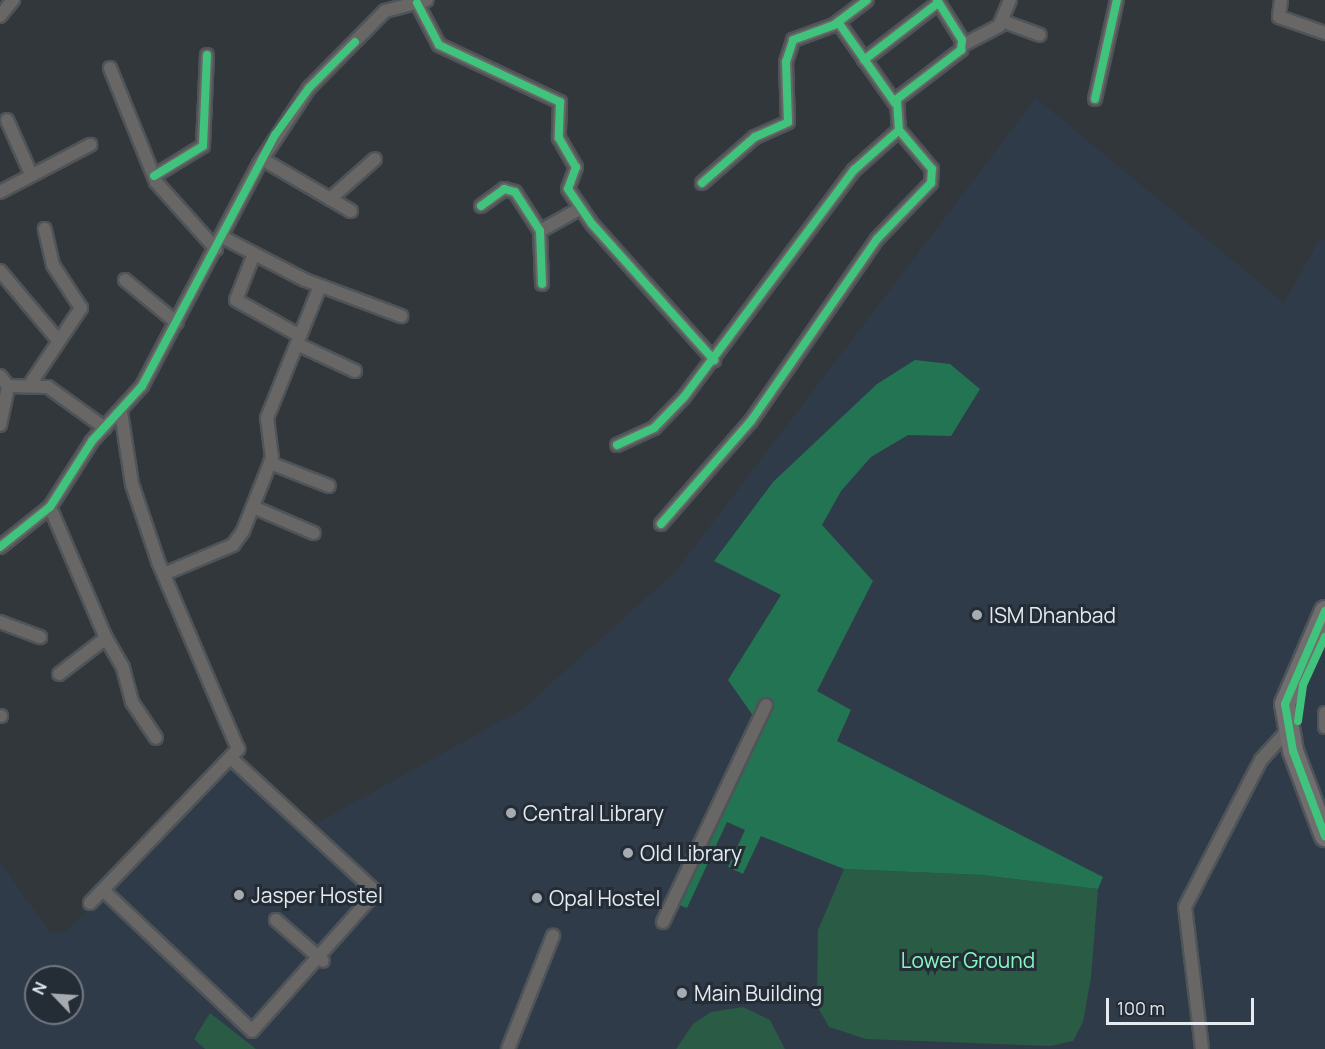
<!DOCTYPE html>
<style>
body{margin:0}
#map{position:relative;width:1325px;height:1049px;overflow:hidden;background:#32373c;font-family:Manrope,sans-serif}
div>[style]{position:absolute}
.built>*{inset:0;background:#2f3b49}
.green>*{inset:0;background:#295b45}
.forest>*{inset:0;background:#227452}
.roads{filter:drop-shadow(2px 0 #4f5458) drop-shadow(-2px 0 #4f5458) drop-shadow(0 2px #4f5458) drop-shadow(0 -2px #4f5458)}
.minor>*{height:12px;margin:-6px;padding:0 6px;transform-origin:6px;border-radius:6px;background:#686766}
.trunk>*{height:20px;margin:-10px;padding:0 10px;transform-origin:10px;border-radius:10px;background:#706e6e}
.cycleway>*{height:8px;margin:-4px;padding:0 4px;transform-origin:4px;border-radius:4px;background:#40c37c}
.dots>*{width:16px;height:16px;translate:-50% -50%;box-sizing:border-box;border:3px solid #242c36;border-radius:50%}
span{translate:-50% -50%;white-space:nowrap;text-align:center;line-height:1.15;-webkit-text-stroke:6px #242c36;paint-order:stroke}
.poi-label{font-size:21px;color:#e4eaf0}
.left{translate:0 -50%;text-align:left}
.park-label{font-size:21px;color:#84fac1}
.north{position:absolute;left:24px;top:965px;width:60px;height:60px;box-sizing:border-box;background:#242c36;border:2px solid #717880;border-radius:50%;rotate:295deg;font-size:16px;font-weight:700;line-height:24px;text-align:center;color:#e4eaf0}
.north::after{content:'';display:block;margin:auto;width:21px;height:27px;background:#a6abb1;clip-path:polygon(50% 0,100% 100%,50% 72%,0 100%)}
.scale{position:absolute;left:1106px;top:998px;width:148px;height:27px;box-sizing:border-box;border:3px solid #e4eaf0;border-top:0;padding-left:8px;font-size:18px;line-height:21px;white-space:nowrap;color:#e4eaf0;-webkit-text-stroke:4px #242c36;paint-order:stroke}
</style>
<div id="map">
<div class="built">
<i style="clip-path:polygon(evenodd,1036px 98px,1284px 303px,1320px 238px,1325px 241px,1325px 1049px,0 1049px,0 863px,51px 933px,67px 931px,228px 767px,312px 826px,524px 708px,676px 571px,1036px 98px,36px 977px,72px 977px,72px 1013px,36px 1013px,36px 977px)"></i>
</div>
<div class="green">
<i style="clip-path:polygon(844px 869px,981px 875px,1098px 889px,1091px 978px,1083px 1022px,1073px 1041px,1050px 1046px,866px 1039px,829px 1027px,817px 1006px,818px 930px)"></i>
<i style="clip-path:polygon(743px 1007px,770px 1020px,785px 1049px,676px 1049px,693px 1024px,711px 1012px)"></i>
<i style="clip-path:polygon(210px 1013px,256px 1049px,205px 1049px,194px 1039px)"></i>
</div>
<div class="forest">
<i style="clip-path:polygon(915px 360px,950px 364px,980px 389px,951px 436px,908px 435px,871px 457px,841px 491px,822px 525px,873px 581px,817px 691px,851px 710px,837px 741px,1103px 877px,1098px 889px,981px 875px,844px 869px,761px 836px,743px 874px,728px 867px,745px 830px,727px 822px,687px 908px,674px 903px,756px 720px,728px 680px,781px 595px,714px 561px,773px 482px,877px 384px)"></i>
</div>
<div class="roads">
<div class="minor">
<i style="left:1281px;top:0;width:17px;rotate:97deg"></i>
<i style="left:1279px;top:17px;width:49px;rotate:19.2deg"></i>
<i style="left:417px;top:3px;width:47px;rotate:62.4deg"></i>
<i style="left:439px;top:45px;width:134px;rotate:25.2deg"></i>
<i style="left:560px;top:102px;width:36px;rotate:92deg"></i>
<i style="left:559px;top:138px;width:34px;rotate:60deg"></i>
<i style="left:576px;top:167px;width:23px;rotate:110deg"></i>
<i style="left:568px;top:189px;width:42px;rotate:55.6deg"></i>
<i style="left:592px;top:224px;width:183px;rotate:48.1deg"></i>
<i style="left:0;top:16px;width:21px;rotate:-51deg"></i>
<i style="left:1002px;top:21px;width:40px;rotate:20.2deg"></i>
<i style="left:838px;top:22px;width:99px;rotate:54.9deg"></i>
<i style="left:963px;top:45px;width:41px;rotate:-27.8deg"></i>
<i style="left:999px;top:26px;width:28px;rotate:-67deg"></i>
<i style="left:864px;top:60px;width:93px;rotate:-37.6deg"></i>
<i style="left:110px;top:68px;width:123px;rotate:68deg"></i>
<i style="left:156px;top:182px;width:90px;rotate:48.2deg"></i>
<i style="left:1095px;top:99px;width:101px;rotate:-77.5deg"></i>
<i style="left:7px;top:120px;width:57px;rotate:66.1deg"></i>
<i style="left:262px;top:159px;width:103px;rotate:30.3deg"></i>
<i style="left:154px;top:176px;width:57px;rotate:-31.5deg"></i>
<i style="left:203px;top:146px;width:91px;rotate:-87.5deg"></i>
<i style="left:702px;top:183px;width:70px;rotate:-41deg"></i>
<i style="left:755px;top:137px;width:36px;rotate:-24deg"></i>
<i style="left:788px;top:122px;width:60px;rotate:-91.9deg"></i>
<i style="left:786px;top:62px;width:23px;rotate:-72deg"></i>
<i style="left:793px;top:40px;width:44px;rotate:-20.1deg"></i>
<i style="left:834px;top:25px;width:41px;rotate:-37.1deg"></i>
<i style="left:0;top:192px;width:102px;rotate:-27.6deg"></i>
<i style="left:330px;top:199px;width:60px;rotate:-41.6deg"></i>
<i style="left:481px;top:206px;width:29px;rotate:-36deg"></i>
<i style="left:504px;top:189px;width:11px;rotate:15deg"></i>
<i style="left:515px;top:192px;width:46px;rotate:57.3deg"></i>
<i style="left:540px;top:231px;width:53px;rotate:87.8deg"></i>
<i style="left:540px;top:231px;width:47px;rotate:-29.3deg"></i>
<i style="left:222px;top:237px;width:93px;rotate:27.4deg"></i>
<i style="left:305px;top:280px;width:103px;rotate:20.6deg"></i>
<i style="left:254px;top:254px;width:49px;rotate:111.4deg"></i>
<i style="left:236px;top:300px;width:73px;rotate:29.4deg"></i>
<i style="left:0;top:271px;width:89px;rotate:50deg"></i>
<i style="left:125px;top:280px;width:67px;rotate:39.6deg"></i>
<i style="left:297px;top:344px;width:64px;rotate:25deg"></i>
<i style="left:0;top:376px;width:13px;rotate:51deg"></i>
<i style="left:8px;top:386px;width:40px;rotate:1.4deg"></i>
<i style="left:48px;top:387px;width:70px;rotate:35.7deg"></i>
<i style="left:29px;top:386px;width:94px;rotate:-56.3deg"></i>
<i style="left:81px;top:308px;width:51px;rotate:-123.1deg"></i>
<i style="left:53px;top:265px;width:37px;rotate:-103deg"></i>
<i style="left:0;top:425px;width:40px;rotate:-78deg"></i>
<i style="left:617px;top:445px;width:41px;rotate:-24.7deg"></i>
<i style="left:654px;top:428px;width:43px;rotate:-45.9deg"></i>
<i style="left:684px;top:397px;width:284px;rotate:-53.2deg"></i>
<i style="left:854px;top:170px;width:60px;rotate:-41.6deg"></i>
<i style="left:899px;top:130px;width:31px;rotate:-94deg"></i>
<i style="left:897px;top:99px;width:81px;rotate:-37.4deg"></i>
<i style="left:961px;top:50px;width:10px;rotate:-84deg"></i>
<i style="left:962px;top:40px;width:47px;rotate:-122deg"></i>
<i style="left:270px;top:463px;width:63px;rotate:21.3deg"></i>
<i style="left:50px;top:507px;width:142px;rotate:66.9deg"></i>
<i style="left:106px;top:638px;width:59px;rotate:142.5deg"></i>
<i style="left:253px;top:507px;width:66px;rotate:23.1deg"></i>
<i style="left:661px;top:524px;width:137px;rotate:-48.9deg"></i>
<i style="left:751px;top:421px;width:221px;rotate:-55.3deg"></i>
<i style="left:877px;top:239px;width:78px;rotate:-46deg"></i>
<i style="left:931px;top:183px;width:14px;rotate:-86deg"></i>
<i style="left:932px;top:169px;width:51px;rotate:-130.2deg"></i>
<i style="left:0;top:547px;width:64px;rotate:-38.7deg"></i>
<i style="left:50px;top:507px;width:78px;rotate:-57.5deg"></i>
<i style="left:92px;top:441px;width:74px;rotate:-47.7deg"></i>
<i style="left:142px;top:386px;width:251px;rotate:-62.2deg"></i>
<i style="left:259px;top:164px;width:91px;rotate:-56.7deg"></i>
<i style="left:309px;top:88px;width:108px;rotate:-45.4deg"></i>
<i style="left:385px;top:11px;width:43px;rotate:-14.7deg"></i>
<i style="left:164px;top:574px;width:75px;rotate:-22.8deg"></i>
<i style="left:233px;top:545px;width:17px;rotate:-54deg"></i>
<i style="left:243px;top:531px;width:79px;rotate:-68.3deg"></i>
<i style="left:272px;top:458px;width:40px;rotate:-97.1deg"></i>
<i style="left:267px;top:418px;width:142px;rotate:-68.1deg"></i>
<i style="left:0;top:622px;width:43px;rotate:20.6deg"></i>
<i style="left:106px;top:638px;width:34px;rotate:60deg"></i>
<i style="left:123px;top:668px;width:35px;rotate:75deg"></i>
<i style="left:132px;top:702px;width:43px;rotate:56.3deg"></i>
<i style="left:1325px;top:713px;width:14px;rotate:90deg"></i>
<i style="left:0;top:716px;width:1px"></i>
<i style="left:103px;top:890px;width:205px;rotate:43.4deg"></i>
<i style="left:252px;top:1031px;width:186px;rotate:-48.3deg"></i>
<i style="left:376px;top:892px;width:195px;rotate:-137.3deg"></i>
<i style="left:90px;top:903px;width:214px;rotate:-46.1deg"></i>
<i style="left:238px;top:749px;width:204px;rotate:-113.1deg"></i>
<i style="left:158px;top:561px;width:81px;rotate:-108.7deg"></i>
<i style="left:132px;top:484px;width:73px;rotate:-98.7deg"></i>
<i style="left:276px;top:920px;width:62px;rotate:41.1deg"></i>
<i style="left:663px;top:922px;width:240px;rotate:-64.6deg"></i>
<i style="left:508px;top:1049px;width:122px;rotate:-68.3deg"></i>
<i style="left:1202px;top:1049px;width:143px;rotate:-96.8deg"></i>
<i style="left:1185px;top:907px;width:165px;rotate:-62.7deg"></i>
<i style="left:1261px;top:760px;width:39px;rotate:-48deg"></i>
</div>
<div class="trunk">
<i style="left:1325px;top:611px;width:101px;rotate:113.3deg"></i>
<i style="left:1285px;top:704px;width:48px;rotate:80.3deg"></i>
<i style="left:1293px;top:751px;width:91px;rotate:69.4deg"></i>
</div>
</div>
<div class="cycleway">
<i style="left:417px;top:3px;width:47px;rotate:62.4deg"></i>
<i style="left:439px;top:45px;width:134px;rotate:25.2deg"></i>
<i style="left:560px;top:102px;width:36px;rotate:92deg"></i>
<i style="left:559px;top:138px;width:34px;rotate:60deg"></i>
<i style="left:576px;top:167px;width:23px;rotate:110deg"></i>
<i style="left:568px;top:189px;width:42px;rotate:55.6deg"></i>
<i style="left:592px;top:224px;width:183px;rotate:48.1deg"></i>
<i style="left:838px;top:22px;width:99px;rotate:54.9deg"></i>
<i style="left:864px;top:60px;width:93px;rotate:-37.6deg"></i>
<i style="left:1095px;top:99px;width:101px;rotate:-77.5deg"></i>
<i style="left:154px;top:176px;width:57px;rotate:-31.5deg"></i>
<i style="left:203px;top:146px;width:91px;rotate:-87.5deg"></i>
<i style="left:702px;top:183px;width:70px;rotate:-41deg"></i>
<i style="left:755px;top:137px;width:36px;rotate:-24deg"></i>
<i style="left:788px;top:122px;width:60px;rotate:-91.9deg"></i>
<i style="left:786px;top:62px;width:23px;rotate:-72deg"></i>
<i style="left:793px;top:40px;width:44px;rotate:-20.1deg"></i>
<i style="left:834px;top:25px;width:41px;rotate:-37.1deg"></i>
<i style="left:481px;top:206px;width:29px;rotate:-36deg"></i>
<i style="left:504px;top:189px;width:11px;rotate:15deg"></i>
<i style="left:515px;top:192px;width:46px;rotate:57.3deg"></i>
<i style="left:540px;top:231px;width:53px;rotate:87.8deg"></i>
<i style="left:617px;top:445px;width:41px;rotate:-24.7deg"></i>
<i style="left:654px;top:428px;width:43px;rotate:-45.9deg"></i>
<i style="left:684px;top:397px;width:284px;rotate:-53.2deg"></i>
<i style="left:854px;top:170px;width:60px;rotate:-41.6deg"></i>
<i style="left:899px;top:130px;width:31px;rotate:-94deg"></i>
<i style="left:897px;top:99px;width:81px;rotate:-37.4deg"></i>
<i style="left:961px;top:50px;width:10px;rotate:-84deg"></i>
<i style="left:962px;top:40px;width:47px;rotate:-122deg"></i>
<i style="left:661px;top:524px;width:137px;rotate:-48.9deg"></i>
<i style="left:751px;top:421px;width:221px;rotate:-55.3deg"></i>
<i style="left:877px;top:239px;width:78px;rotate:-46deg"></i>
<i style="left:931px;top:183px;width:14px;rotate:-86deg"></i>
<i style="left:932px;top:169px;width:51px;rotate:-130.2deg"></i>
<i style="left:0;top:547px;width:64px;rotate:-38.7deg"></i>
<i style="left:50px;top:507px;width:78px;rotate:-57.5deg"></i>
<i style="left:92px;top:441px;width:74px;rotate:-47.7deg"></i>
<i style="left:142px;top:386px;width:284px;rotate:-62.1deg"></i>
<i style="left:275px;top:135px;width:58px;rotate:-54.1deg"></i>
<i style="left:309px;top:88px;width:65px;rotate:-45deg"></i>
<i style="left:1325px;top:611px;width:101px;rotate:113.3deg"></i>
<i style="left:1285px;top:704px;width:48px;rotate:80.3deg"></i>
<i style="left:1293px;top:751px;width:91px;rotate:69.4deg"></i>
<i style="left:1298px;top:721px;width:36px;rotate:-82deg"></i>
<i style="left:1303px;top:685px;width:53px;rotate:-65.4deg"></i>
</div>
<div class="dots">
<i style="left:977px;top:615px;background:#a6abb1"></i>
<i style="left:511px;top:813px;background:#a6abb1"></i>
<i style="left:628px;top:853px;background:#a6abb1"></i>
<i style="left:239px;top:895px;background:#a6abb1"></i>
<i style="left:537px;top:898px;background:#a6abb1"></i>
<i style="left:682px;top:993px;background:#a6abb1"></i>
</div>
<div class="poi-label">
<span class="left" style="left:989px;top:615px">ISM Dhanbad</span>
<span class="left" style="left:523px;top:813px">Central Library</span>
<span class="left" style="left:640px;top:853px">Old Library</span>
<span class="left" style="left:251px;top:895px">Jasper Hostel</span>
<span class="left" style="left:549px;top:898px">Opal Hostel</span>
<span class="left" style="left:694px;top:993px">Main Building</span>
</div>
<div class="park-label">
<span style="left:968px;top:960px">Lower Ground</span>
</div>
<div class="north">N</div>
<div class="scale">100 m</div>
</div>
